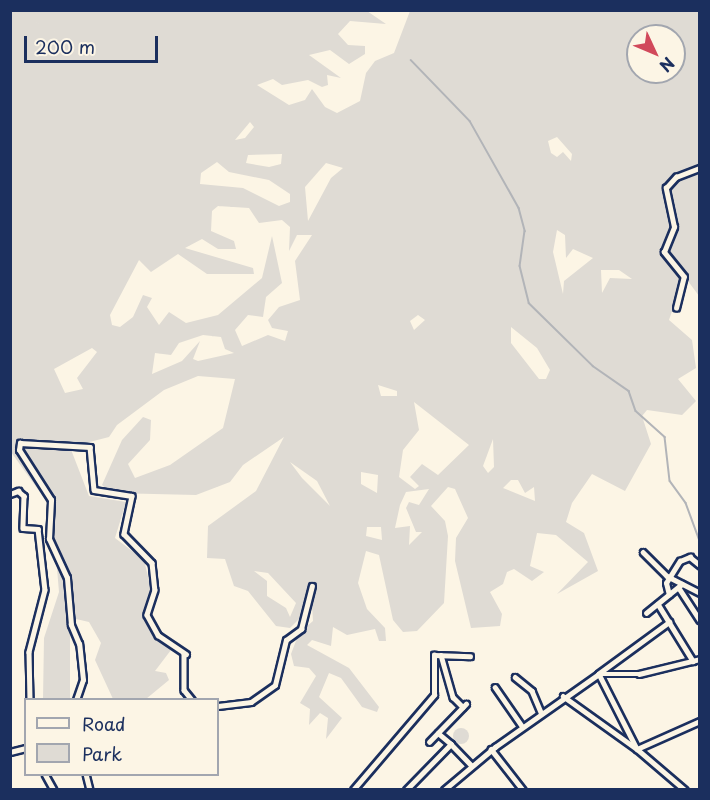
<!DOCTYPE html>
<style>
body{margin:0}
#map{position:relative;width:710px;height:800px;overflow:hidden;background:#fcf5e5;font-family:"Playpen Sans",sans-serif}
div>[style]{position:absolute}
.green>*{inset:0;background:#dfdbd4}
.round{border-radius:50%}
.stream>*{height:1.5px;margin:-0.75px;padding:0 0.75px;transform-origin:0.75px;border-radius:0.75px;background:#b2b4b8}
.roads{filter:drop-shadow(2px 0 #1b2f5e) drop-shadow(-2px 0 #1b2f5e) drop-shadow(0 2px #1b2f5e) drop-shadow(0 -2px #1b2f5e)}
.street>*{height:4.5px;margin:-2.25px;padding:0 2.25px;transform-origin:2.25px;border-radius:2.25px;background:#fcf5e5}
span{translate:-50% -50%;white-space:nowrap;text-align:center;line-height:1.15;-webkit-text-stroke:5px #fcf5e5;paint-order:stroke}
.frame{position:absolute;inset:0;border:12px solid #1b2f5e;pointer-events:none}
.legend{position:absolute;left:24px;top:698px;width:195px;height:78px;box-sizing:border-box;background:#fcf5e5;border:2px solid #a2a6af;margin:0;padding:8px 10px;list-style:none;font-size:18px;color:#1b2f5e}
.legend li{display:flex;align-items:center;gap:12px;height:30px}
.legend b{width:30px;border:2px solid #a2a6af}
.north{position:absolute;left:626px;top:24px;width:60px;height:60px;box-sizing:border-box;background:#fcf5e5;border:2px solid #a2a6af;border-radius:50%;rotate:134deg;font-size:16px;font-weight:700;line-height:24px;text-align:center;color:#1b2f5e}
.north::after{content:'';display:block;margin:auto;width:21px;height:27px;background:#d1495b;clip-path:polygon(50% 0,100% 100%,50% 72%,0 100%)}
.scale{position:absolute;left:24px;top:36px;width:134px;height:27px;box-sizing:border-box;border:3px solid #1b2f5e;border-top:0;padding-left:8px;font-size:18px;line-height:21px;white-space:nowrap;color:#1b2f5e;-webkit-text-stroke:4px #fcf5e5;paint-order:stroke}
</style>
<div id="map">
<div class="green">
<i style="clip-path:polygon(evenodd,11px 11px,367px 11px,386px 24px,350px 21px,338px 34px,348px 45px,365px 46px,365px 54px,349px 64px,330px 50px,309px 55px,341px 78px,327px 75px,328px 85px,322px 87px,308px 80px,282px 85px,273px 79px,257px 85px,289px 105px,305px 100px,312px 89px,325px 107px,337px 113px,360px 101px,366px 73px,375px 61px,394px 53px,410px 11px,699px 11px,699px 296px,677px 266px,681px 285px,669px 320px,692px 340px,696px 368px,678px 379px,696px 401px,682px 415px,647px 410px,642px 416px,651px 444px,625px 491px,592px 474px,572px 503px,566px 522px,584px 533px,598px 571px,557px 594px,588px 562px,556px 535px,537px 533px,530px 566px,544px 572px,532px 581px,514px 569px,507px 572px,503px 584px,490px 592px,502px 614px,500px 626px,471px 628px,455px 561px,456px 538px,468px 518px,455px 489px,448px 487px,431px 506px,445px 521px,448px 536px,444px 603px,417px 631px,403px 632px,393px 620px,379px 555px,366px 551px,358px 583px,367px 609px,385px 628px,386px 641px,379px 641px,375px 629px,347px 635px,333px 627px,331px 646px,312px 640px,307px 645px,349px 668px,379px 707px,377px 712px,362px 707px,341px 678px,329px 673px,319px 697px,342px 718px,326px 739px,328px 718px,320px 713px,309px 725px,310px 709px,300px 703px,316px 676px,309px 668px,294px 666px,291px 654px,299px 633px,313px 621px,312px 606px,290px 628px,276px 626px,248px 591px,234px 586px,225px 559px,207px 558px,208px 526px,256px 491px,284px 437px,243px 465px,230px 482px,196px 495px,112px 493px,102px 485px,122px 440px,143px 417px,151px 420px,150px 440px,128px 464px,135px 478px,170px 465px,223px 428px,235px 379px,198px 376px,164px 390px,117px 425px,109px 437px,70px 447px,89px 496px,126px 502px,115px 538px,144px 560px,152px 593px,149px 624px,171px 650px,155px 671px,166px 673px,169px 680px,146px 699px,113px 699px,95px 660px,101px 643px,89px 622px,76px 619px,70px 623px,70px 699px,43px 699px,44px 638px,59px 592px,52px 509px,11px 452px,11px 11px,638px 36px,674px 36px,674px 72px,638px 72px,638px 36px,11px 11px,250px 122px,254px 127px,245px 138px,235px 140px,250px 122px,11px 11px,557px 137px,572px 154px,571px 161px,563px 152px,557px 157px,551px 153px,548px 141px,557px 137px,11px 11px,282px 154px,281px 164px,269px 167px,246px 163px,248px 155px,282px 154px,11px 11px,217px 162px,229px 172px,269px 180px,290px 194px,290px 202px,279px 206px,243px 188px,200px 184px,201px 173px,217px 162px,11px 11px,326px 163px,343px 168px,331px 178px,308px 221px,305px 187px,326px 163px,11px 11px,218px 206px,249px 208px,259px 223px,282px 220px,290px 227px,289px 251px,297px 235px,312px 235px,295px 261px,300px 300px,279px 307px,268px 320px,272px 328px,288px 331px,285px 341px,268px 335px,242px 346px,235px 330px,248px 315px,263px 317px,266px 297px,282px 283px,272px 236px,262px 278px,218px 315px,186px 323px,169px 312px,159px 325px,147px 307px,152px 298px,143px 295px,133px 317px,120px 327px,112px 325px,110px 315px,139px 260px,151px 272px,178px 254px,207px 274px,254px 274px,253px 268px,185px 248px,202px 239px,218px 249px,236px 249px,234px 241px,211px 231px,212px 211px,218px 206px,11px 11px,557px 230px,565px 235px,566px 258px,573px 249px,593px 258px,564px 281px,563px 294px,553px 252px,557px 230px,11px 11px,601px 270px,619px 270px,632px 279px,610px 278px,602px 293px,601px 270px,11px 11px,418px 315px,425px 320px,414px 330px,410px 321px,418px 315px,11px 11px,511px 327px,537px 348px,550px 370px,546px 379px,539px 379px,511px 343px,511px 327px,11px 11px,203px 335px,221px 337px,225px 349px,234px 353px,198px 361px,193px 359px,200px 341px,182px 361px,152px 374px,155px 353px,171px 355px,179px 343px,203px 335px,11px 11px,92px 348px,97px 352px,77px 378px,83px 389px,65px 393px,54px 369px,92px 348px,11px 11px,378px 385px,397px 391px,397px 396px,381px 396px,378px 385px,11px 11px,414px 402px,469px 445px,438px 475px,422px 464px,410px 477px,419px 486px,415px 489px,399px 477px,403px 450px,419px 430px,414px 402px,11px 11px,493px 439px,494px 467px,488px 473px,483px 466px,493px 439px,11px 11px,290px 462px,317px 481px,330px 506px,302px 478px,290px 462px,11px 11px,361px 472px,378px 475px,377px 493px,361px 484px,361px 472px,11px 11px,511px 480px,518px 480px,525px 493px,534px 487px,535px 501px,503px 488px,511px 480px,11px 11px,429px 489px,419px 505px,409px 502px,406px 508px,416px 532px,422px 532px,409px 545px,410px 526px,395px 528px,400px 505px,406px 492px,429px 489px,11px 11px,367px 527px,381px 527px,382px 540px,366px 536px,367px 527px,11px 11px,254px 571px,268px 573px,296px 603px,290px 617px,286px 608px,267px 596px,267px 581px,254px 571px)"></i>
<i class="round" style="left:453px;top:728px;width:16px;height:16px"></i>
</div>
<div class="stream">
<i style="left:411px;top:60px;width:85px;rotate:46deg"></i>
<i style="left:470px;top:121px;width:100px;rotate:60.6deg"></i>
<i style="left:519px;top:208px;width:24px;rotate:75deg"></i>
<i style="left:525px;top:231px;width:35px;rotate:98deg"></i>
<i style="left:520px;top:266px;width:38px;rotate:76deg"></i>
<i style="left:529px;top:303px;width:90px;rotate:44.5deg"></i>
<i style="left:593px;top:366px;width:44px;rotate:34.8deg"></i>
<i style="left:629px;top:391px;width:21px;rotate:71deg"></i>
<i style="left:636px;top:411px;width:39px;rotate:42deg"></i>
<i style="left:665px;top:437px;width:44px;rotate:83.5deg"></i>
<i style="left:670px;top:481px;width:27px;rotate:54deg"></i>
<i style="left:686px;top:503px;width:40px;rotate:69.8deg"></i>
</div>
<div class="roads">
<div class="street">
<i style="left:676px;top:308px;width:32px;rotate:-76deg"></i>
<i style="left:684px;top:277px;width:32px;rotate:-129deg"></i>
<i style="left:664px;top:252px;width:27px;rotate:-68deg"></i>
<i style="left:674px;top:227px;width:40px;rotate:-102deg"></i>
<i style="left:666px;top:188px;width:15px;rotate:-48deg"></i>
<i style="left:676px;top:177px;width:26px;rotate:-21deg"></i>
<i style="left:10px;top:494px;width:9px;rotate:-21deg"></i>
<i style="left:18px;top:491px;width:8px;rotate:40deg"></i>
<i style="left:24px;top:496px;width:32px;rotate:92deg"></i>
<i style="left:23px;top:528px;width:15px;rotate:4deg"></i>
<i style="left:38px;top:529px;width:61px;rotate:83.5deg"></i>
<i style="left:45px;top:590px;width:64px;rotate:104.5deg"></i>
<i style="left:29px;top:652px;width:48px;rotate:88.8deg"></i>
<i style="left:643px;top:552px;width:34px;rotate:45deg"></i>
<i style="left:667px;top:576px;width:37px;rotate:27deg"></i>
<i style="left:679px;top:588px;width:38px;rotate:57deg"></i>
<i style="left:669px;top:595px;width:12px;rotate:-104deg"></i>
<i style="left:666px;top:583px;width:26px;rotate:-58deg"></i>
<i style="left:680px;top:561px;width:11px;rotate:-22deg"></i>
<i style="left:690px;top:557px;width:13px;rotate:39deg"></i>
<i style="left:658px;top:604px;width:67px;rotate:58.4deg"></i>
<i style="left:646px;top:613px;width:46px;rotate:-38.9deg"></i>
<i style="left:670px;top:622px;width:88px;rotate:143.8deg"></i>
<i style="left:599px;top:674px;width:84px;rotate:63.1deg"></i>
<i style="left:637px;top:749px;width:63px;rotate:40.5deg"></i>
<i style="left:184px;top:654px;width:36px;rotate:90deg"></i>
<i style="left:184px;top:690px;width:13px;rotate:51deg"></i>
<i style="left:441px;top:655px;width:44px;rotate:74.1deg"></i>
<i style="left:453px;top:697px;width:14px;rotate:45deg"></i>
<i style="left:515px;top:677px;width:22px;rotate:39deg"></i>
<i style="left:532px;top:691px;width:23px;rotate:67deg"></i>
<i style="left:495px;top:687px;width:47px;rotate:55.3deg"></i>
<i style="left:563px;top:696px;width:91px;rotate:35.6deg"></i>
<i style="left:637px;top:749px;width:69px;rotate:-24deg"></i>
<i style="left:76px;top:700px;width:21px;rotate:-71deg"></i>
<i style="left:83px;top:680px;width:36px;rotate:-96deg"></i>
<i style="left:79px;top:644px;width:21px;rotate:-113deg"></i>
<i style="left:71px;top:625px;width:47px;rotate:-94.9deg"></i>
<i style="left:67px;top:578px;width:43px;rotate:-114.8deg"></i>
<i style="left:49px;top:539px;width:39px;rotate:-87deg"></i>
<i style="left:51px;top:500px;width:59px;rotate:-122.6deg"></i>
<i style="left:19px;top:450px;width:7px;rotate:-82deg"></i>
<i style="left:20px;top:443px;width:70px;rotate:3.3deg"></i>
<i style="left:90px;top:447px;width:43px;rotate:84.7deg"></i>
<i style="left:94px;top:490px;width:38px;rotate:9deg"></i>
<i style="left:132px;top:496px;width:39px;rotate:102deg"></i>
<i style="left:124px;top:534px;width:40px;rotate:46deg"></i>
<i style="left:152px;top:563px;width:27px;rotate:84deg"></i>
<i style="left:155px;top:590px;width:26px;rotate:108deg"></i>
<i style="left:147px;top:615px;width:23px;rotate:61deg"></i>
<i style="left:158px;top:635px;width:34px;rotate:34deg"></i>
<i style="left:218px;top:706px;width:33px;rotate:-7deg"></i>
<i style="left:251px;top:702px;width:29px;rotate:-35deg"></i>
<i style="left:275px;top:685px;width:46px;rotate:-76.3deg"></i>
<i style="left:286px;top:640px;width:19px;rotate:-36deg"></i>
<i style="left:301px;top:629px;width:44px;rotate:-75.7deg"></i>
<i style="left:438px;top:733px;width:17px;rotate:40deg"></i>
<i style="left:429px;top:742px;width:53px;rotate:-45.8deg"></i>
<i style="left:491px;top:749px;width:52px;rotate:52deg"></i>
<i style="left:10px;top:752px;width:16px;rotate:-14deg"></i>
<i style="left:45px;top:774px;width:18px;rotate:61deg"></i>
<i style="left:86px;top:774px;width:16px;rotate:76deg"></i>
<i style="left:353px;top:790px;width:125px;rotate:-49.5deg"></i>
<i style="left:434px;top:695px;width:40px;rotate:-90deg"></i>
<i style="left:434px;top:655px;width:36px;rotate:2deg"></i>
<i style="left:406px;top:790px;width:64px;rotate:-45.6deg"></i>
<i style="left:451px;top:744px;width:29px;rotate:46deg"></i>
<i style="left:444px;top:790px;width:67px;rotate:-40.1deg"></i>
<i style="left:495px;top:747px;width:127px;rotate:-35.1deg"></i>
<i style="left:599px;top:674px;width:40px"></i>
<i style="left:639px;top:674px;width:63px;rotate:-13.8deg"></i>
</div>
</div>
<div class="frame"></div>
<ul class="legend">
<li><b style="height:8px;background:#fcf5e5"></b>Road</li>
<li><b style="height:16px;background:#dfdbd4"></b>Park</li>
</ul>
<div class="north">N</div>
<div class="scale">200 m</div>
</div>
